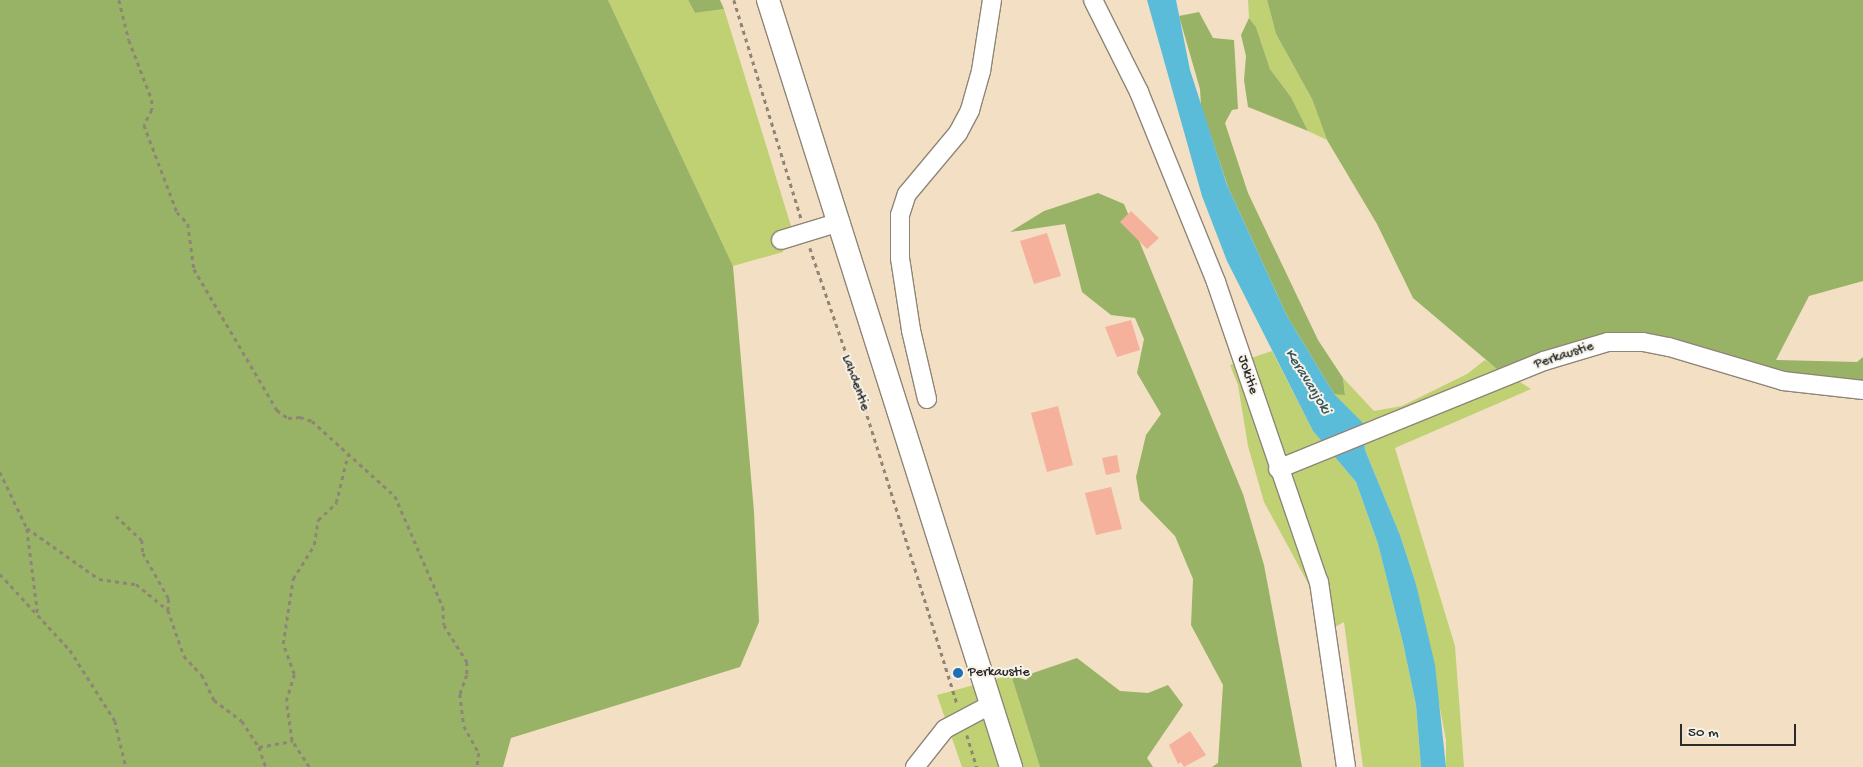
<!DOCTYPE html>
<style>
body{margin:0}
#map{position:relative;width:1863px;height:767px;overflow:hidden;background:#f3dfc3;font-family:"Gochi Hand",sans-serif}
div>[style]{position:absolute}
.green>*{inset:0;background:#c0d174}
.forest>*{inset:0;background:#98b366}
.water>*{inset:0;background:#5abcd8}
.building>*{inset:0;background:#f5b19b}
.path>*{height:2.5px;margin-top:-1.25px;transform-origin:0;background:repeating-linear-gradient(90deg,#8f8577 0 4px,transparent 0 8px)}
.roads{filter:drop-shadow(1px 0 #8f8577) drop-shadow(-1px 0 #8f8577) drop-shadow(0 1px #8f8577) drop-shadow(0 -1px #8f8577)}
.minor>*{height:18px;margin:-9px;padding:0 9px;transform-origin:9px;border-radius:9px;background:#fff}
.major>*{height:22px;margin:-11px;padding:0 11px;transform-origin:11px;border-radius:11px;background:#fff}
.dots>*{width:14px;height:14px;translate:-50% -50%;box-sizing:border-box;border:2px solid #f7f3e8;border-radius:50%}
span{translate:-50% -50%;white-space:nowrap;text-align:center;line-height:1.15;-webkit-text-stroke:4px #f7f3e8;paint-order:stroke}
.street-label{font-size:14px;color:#2b2b2b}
.poi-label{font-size:14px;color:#2b2b2b}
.left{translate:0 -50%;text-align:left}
.water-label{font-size:15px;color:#39565f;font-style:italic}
.scale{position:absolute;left:1680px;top:724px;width:116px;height:22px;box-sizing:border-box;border:2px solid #2b2b2b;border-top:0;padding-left:6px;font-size:15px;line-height:18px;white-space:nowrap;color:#2b2b2b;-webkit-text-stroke:4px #f7f3e8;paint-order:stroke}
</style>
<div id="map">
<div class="green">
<i style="clip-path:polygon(608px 0,688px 0,695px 13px,724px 9px,791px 226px,783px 252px,733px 266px)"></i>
<i style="clip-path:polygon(1248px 0,1267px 0,1276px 34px,1312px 99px,1327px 140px,1308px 131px,1291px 97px,1270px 69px,1256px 27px,1249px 18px)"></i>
<i style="clip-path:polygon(1272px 351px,1313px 431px,1356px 482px,1378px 544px,1403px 643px,1416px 705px,1421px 767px,1363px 767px,1344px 622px,1319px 636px,1309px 585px,1264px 502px,1248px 446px,1238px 385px,1230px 365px)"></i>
<i style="clip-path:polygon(1485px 360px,1531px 389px,1395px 448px,1455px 646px,1464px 767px,1446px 767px,1446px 740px,1416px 584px,1400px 535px,1365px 450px,1365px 443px,1334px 394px,1345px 394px,1343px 378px,1374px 411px,1402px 406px,1467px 374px)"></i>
<i style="clip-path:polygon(1011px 675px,1040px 767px,962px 767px,937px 695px)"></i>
</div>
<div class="forest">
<i style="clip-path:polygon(0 0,608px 0,733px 266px,754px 512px,759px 622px,740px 667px,511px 738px,503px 767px,0 767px)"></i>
<i style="clip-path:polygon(688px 0,720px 0,724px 9px,695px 13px)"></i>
<i style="clip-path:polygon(1267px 0,1863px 0,1863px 281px,1809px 296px,1776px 360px,1857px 362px,1863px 357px,1863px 383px,1776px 373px,1675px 340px,1609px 333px,1544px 351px,1497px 369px,1413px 298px,1377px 224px,1327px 140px,1312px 99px,1276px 34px)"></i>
<i style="clip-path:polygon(1199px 12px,1213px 38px,1234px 40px,1238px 109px,1232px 110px,1225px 123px,1248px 193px,1318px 340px,1343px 378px,1345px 395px,1334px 394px,1287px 316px,1228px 187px,1201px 106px,1200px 89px,1179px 16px)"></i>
<i style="clip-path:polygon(1249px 18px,1256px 27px,1270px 69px,1291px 97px,1308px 131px,1248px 107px,1244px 80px,1246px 56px,1241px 35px)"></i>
<i style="clip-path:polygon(1098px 193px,1124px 204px,1243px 494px,1264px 565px,1302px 767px,1212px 767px,1218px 763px,1223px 685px,1191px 625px,1193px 579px,1175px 536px,1140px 500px,1136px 477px,1146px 435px,1161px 414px,1137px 373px,1144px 339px,1135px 318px,1111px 315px,1082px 292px,1065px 224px,1010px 232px,1044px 211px)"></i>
<i style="clip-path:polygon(1077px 658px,1120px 691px,1148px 693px,1168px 685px,1183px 705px,1147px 758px,1153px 767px,1040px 767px,1011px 675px,1026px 680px,1033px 673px)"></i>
</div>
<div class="water">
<i style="clip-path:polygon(1147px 0,1176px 0,1190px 70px,1227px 185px,1287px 316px,1334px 394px,1363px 423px,1365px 450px,1400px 535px,1416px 584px,1435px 665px,1446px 767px,1421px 767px,1416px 705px,1403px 643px,1378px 544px,1356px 482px,1313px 431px,1227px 261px,1202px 196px)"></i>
</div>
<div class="building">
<i style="clip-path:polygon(1131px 211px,1159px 238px,1147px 249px,1120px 222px)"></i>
<i style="clip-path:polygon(1047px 233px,1061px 276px,1034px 284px,1020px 241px)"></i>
<i style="clip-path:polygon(1131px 320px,1140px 350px,1117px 357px,1105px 327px)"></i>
<i style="clip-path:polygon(1058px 406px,1073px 465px,1047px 472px,1031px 413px)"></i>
<i style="clip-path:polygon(1117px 455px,1120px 472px,1106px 475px,1102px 458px)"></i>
<i style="clip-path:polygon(1111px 487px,1122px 529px,1096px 535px,1085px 493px)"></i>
<i style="clip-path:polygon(1190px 731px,1206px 755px,1184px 767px,1181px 762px,1178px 764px,1169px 745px)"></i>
</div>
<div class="path">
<i style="left:119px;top:0;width:41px;rotate:76deg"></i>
<i style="left:129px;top:40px;width:64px;rotate:69deg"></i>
<i style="left:152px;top:100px;width:10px;rotate:90deg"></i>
<i style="left:152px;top:110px;width:17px;rotate:118deg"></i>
<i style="left:144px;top:125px;width:93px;rotate:69.2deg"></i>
<i style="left:177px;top:212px;width:16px;rotate:47deg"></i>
<i style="left:188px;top:224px;width:45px;rotate:82.4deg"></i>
<i style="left:194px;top:269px;width:164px;rotate:59.5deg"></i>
<i style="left:277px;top:410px;width:14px;rotate:36deg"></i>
<i style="left:288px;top:418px;width:12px;rotate:-5deg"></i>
<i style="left:300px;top:417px;width:13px;rotate:18deg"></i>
<i style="left:312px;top:421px;width:112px;rotate:42.1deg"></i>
<i style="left:395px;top:496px;width:121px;rotate:66.6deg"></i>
<i style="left:443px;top:607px;width:18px;rotate:87deg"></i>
<i style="left:444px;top:625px;width:44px;rotate:58.1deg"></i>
<i style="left:467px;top:662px;width:13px;rotate:90deg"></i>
<i style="left:467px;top:675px;width:20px;rotate:110deg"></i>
<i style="left:460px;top:694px;width:32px;rotate:83deg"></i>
<i style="left:464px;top:726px;width:31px;rotate:61deg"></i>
<i style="left:479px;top:753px;width:14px;rotate:98deg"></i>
<i style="left:734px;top:0;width:228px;rotate:72.9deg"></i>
<i style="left:810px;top:248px;width:169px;rotate:71deg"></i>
<i style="left:865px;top:408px;width:310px;rotate:72.7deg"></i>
<i style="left:0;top:472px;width:62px;rotate:64.3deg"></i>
<i style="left:27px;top:528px;width:88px;rotate:35.3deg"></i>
<i style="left:99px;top:579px;width:37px;rotate:8deg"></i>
<i style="left:136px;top:584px;width:41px;rotate:39.1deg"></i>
<i style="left:168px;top:610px;width:49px;rotate:70.8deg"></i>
<i style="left:184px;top:656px;width:26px;rotate:47deg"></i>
<i style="left:202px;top:675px;width:28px;rotate:64deg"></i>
<i style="left:214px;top:700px;width:35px;rotate:37deg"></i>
<i style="left:242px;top:721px;width:31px;rotate:57deg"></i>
<i style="left:259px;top:747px;width:21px;rotate:71deg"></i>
<i style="left:116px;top:516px;width:35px;rotate:43deg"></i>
<i style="left:142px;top:540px;width:13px;rotate:86deg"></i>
<i style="left:143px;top:553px;width:53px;rotate:60.5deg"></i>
<i style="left:169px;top:599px;width:11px;rotate:95deg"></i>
<i style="left:27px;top:529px;width:87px;rotate:82.7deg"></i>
<i style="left:0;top:574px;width:103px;rotate:47.4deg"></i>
<i style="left:70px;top:650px;width:84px;rotate:57.6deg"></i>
<i style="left:115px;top:721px;width:47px;rotate:76.6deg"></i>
<i style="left:967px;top:735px;width:34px;rotate:73deg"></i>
<i style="left:259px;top:747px;width:34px;rotate:-10deg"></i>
<i style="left:309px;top:767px;width:31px;rotate:-123deg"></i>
<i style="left:292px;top:741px;width:40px;rotate:-98.5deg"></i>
<i style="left:286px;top:701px;width:28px;rotate:-73deg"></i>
<i style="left:294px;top:674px;width:32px;rotate:-110deg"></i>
<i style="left:283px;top:644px;width:66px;rotate:-81.3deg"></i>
<i style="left:293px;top:579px;width:40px;rotate:-58deg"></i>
<i style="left:314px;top:545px;width:25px;rotate:-81deg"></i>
<i style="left:318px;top:520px;width:25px;rotate:-43deg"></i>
<i style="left:336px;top:503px;width:50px;rotate:-76.2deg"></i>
</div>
<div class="roads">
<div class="minor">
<i style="left:1093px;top:0;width:103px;rotate:63.4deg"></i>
<i style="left:1139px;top:92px;width:205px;rotate:67.9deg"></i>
<i style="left:1216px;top:282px;width:317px;rotate:71.1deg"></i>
<i style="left:1319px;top:582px;width:187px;rotate:81.7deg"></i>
<i style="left:781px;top:240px;width:62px;rotate:-17deg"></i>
<i style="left:927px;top:399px;width:71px;rotate:-103.1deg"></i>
<i style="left:911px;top:330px;width:73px;rotate:-98.7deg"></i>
<i style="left:900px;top:258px;width:43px;rotate:-90deg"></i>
<i style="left:900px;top:215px;width:22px;rotate:-72deg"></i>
<i style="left:907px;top:194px;width:80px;rotate:-50.1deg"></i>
<i style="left:958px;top:133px;width:26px;rotate:-62deg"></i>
<i style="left:970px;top:110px;width:41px;rotate:-74.2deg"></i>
<i style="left:981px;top:71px;width:72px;rotate:-81.2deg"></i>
<i style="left:1278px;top:469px;width:287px;rotate:-22.1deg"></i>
<i style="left:1544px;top:361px;width:67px;rotate:-16.5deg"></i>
<i style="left:1608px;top:342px;width:35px"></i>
<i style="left:1643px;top:342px;width:26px;rotate:11deg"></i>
<i style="left:1669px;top:347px;width:119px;rotate:16.6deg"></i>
<i style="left:1783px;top:381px;width:81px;rotate:6.4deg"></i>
<i style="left:915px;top:767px;width:48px;rotate:-51.7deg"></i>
<i style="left:945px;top:729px;width:53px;rotate:-28deg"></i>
</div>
<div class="major">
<i style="left:768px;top:0;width:805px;rotate:72.42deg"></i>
</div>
</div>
<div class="dots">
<i style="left:958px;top:673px;background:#1f6fb2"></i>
</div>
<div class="street-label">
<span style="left:1564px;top:356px;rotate:-18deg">Perkaustie</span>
<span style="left:1247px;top:375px;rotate:72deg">Jokitie</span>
<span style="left:855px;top:383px;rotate:70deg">Lahdentie</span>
</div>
<div class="poi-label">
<span class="left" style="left:968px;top:673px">Perkaustie</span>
</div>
<div class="water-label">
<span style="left:1307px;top:382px;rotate:58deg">Keravanjoki</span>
</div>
<div class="scale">50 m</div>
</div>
